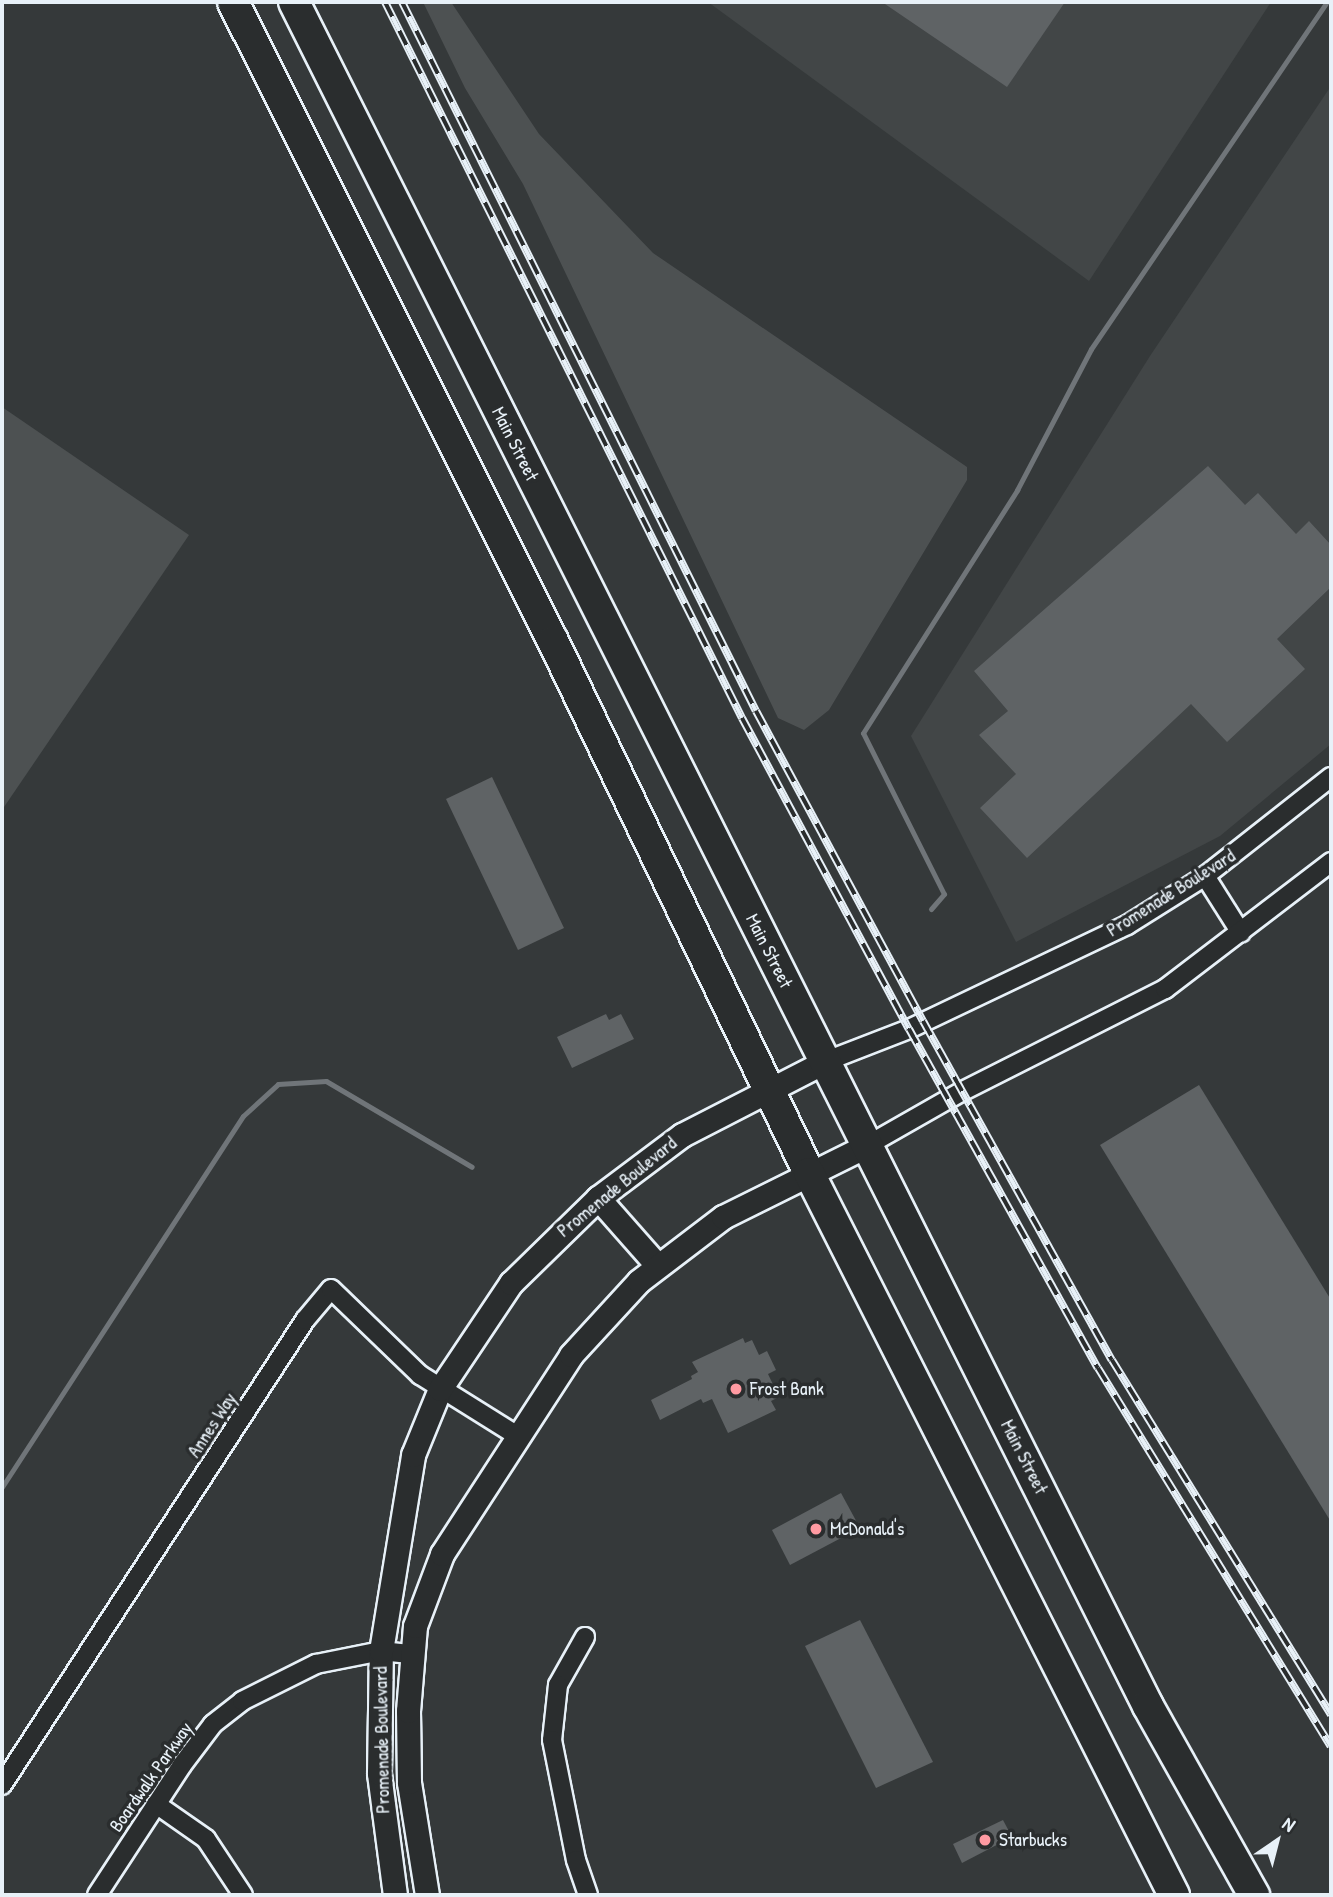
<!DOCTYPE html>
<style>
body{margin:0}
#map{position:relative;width:1333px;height:1897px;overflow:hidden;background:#35393a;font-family:"Patrick Hand",sans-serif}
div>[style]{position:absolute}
.built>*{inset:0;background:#424647}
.green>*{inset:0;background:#4d5152}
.stream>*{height:5px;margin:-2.5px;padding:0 2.5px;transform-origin:2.5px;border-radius:2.5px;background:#707579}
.building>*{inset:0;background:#5f6365}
.roads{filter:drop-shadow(2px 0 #e8f1f8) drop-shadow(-2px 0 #e8f1f8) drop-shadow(0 2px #e8f1f8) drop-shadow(0 -2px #e8f1f8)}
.minor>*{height:18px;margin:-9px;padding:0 9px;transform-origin:9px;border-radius:9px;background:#2a2d2e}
.tertiary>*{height:23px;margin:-11.5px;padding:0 11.5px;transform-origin:11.5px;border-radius:11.5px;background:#2a2d2e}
.trunk>*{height:30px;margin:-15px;padding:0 15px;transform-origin:15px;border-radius:15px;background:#2a2d2e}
.rail>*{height:8px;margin-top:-4px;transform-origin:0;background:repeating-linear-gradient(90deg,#2a2d2e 0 16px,#e8f1f8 0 32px);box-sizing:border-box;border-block:2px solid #e8f1f8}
.dots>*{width:19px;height:19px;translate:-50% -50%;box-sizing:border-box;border:4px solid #2a2d2e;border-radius:50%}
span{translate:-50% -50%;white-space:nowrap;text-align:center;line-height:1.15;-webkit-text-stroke:7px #2a2d2e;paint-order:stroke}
.street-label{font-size:19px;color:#e8f1f8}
.poi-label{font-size:19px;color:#e8f1f8}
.left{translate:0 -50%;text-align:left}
.frame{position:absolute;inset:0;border:4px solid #e8f1f8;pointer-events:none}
.north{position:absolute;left:1242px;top:1806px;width:70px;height:70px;-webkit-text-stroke:5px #2a2d2e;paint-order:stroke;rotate:35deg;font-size:19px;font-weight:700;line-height:28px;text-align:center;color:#e8f1f8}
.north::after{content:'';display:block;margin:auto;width:24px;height:32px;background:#e8f1f8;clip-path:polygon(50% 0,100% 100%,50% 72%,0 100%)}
</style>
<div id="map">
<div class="built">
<i style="clip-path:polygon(708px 2px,1271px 2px,1089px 281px)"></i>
<i style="clip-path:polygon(1331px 86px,1331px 744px,1220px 836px,1016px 942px,911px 736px,1150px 356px)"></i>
</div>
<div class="green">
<i style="clip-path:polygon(423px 2px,451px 2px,539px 134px,653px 253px,967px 467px,967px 480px,829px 710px,804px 730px,778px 718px,523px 184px,465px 88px)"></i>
<i style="clip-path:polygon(2px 407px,189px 535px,2px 810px)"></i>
</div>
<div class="stream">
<i style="left:931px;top:909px;width:20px;rotate:-49deg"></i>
<i style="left:944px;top:894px;width:180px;rotate:-116.7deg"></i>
<i style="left:863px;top:733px;width:288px;rotate:-57.6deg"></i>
<i style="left:1017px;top:490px;width:159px;rotate:-62.3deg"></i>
<i style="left:1091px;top:349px;width:420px;rotate:-55.8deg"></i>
<i style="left:2px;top:1487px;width:442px;rotate:-57deg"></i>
<i style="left:243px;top:1116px;width:47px;rotate:-42.4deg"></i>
<i style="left:278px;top:1084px;width:48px;rotate:-3.6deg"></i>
<i style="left:326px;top:1081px;width:169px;rotate:30.5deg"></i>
</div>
<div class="building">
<i style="clip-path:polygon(882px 2px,1065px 2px,1007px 87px)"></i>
<i style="clip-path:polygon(1208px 466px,1245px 505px,1258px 493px,1296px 534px,1309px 521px,1331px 545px,1331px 587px,1277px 639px,1305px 669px,1227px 742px,1191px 704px,1027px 858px,980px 808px,1016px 774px,979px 735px,1008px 711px,974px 671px)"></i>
<i style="clip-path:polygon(492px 777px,564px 928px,518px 950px,446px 799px)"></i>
<i style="clip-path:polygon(606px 1014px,609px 1020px,621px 1014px,634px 1039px,572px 1068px,557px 1037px)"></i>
<i style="clip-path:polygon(1199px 1085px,1331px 1300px,1331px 1522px,1100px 1145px)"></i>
<i style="clip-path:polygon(743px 1338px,745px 1343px,752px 1340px,759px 1355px,767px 1351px,776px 1370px,768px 1374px,779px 1397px,771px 1401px,776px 1410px,728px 1433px,712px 1399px,703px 1403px,701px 1399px,660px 1420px,651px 1400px,692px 1379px,691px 1376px,698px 1372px,692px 1362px)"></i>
<i style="clip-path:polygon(841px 1493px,860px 1528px,790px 1565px,772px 1530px)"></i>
<i style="clip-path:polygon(860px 1620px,933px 1762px,876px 1788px,805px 1646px)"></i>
<i style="clip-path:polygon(1003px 1820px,1012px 1837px,962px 1863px,953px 1844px)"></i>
</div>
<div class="roads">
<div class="minor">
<i style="left:1205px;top:876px;width:67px;rotate:57.7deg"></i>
<i style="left:824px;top:1062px;width:91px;rotate:-21.2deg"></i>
<i style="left:909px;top:1029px;width:242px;rotate:-25.5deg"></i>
<i style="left:1127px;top:925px;width:92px;rotate:-32.1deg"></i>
<i style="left:1205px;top:876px;width:160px;rotate:-38.2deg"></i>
<i style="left:868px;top:1145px;width:107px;rotate:-29.7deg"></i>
<i style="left:961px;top:1092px;width:229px;rotate:-26.8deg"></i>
<i style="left:1165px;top:989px;width:209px;rotate:-37.4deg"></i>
<i style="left:585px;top:1637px;width:55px;rotate:119.4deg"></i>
<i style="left:558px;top:1685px;width:55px;rotate:96.2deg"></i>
<i style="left:552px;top:1740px;width:122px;rotate:78.7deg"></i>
<i style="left:576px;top:1860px;width:37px;rotate:71deg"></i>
<i style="left:2px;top:1785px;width:555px;rotate:-56.91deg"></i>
<i style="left:305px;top:1320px;width:40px;rotate:-50deg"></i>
<i style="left:331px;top:1289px;width:124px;rotate:44deg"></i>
<i style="left:420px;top:1375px;width:113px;rotate:32deg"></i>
<i style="left:156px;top:1804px;width:61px;rotate:35deg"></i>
<i style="left:206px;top:1839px;width:67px;rotate:56.5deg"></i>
<i style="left:97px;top:1895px;width:155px;rotate:-56.8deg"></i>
<i style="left:182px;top:1765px;width:51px;rotate:-52.9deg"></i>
<i style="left:213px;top:1724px;width:37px;rotate:-38deg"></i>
<i style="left:242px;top:1701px;width:83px;rotate:-26.6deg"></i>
<i style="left:316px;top:1664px;width:66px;rotate:-11.3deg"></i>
<i style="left:381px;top:1651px;width:31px;rotate:6deg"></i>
</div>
<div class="tertiary">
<i style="left:598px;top:1198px;width:89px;rotate:48.6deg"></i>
<i style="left:395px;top:1895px;width:123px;rotate:-97.5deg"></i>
<i style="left:379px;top:1773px;width:122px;rotate:-89.1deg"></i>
<i style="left:381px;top:1651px;width:199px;rotate:-80.7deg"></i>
<i style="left:413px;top:1455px;width:71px;rotate:-67.8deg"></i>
<i style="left:440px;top:1389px;width:128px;rotate:-56.2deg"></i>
<i style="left:511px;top:1283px;width:122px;rotate:-44.3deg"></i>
<i style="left:598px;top:1198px;width:105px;rotate:-36.9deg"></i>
<i style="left:682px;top:1135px;width:160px;rotate:-27.2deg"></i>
<i style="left:427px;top:1895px;width:114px;rotate:-99.1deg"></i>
<i style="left:409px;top:1782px;width:71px;rotate:-90.8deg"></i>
<i style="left:408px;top:1711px;width:85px;rotate:-85.3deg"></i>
<i style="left:415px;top:1626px;width:77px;rotate:-69.4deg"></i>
<i style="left:442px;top:1554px;width:237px;rotate:-57deg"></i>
<i style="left:571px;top:1355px;width:100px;rotate:-47.4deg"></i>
<i style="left:639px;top:1281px;width:106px;rotate:-37.3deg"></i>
<i style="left:723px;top:1217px;width:162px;rotate:-26.4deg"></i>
</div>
<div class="trunk">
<i style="left:233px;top:2px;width:715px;rotate:63.4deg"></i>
<i style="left:553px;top:641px;width:590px;rotate:64.3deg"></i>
<i style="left:809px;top:1173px;width:809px;rotate:63.18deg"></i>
<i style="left:294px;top:2px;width:1906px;rotate:63.38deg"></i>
<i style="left:1148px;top:1706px;width:217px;rotate:60.7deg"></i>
</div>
</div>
<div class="rail">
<i style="left:385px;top:2px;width:800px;rotate:63.5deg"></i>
<i style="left:742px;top:718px;width:353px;rotate:61.8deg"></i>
<i style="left:909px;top:1029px;width:388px;rotate:60.9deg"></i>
<i style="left:1098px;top:1368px;width:444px;rotate:58.4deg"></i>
<i style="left:402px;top:2px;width:792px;rotate:63.47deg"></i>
<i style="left:756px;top:711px;width:352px;rotate:61.7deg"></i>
<i style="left:923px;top:1021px;width:388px;rotate:60.9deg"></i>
<i style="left:1112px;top:1360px;width:417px;rotate:58.3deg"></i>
</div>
<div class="dots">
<i style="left:736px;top:1389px;background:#ff9aa2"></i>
<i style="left:816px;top:1529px;background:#ff9aa2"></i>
<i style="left:985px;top:1840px;background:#ff9aa2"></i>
</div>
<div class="street-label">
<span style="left:515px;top:444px;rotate:63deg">Main Street</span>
<span style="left:1171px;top:893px;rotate:-32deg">Promenade Boulevard</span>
<span style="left:769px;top:951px;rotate:63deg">Main Street</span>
<span style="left:617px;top:1187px;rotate:-39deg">Promenade Boulevard</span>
<span style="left:212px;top:1425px;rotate:-57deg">Annes Way</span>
<span style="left:1024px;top:1457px;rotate:63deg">Main Street</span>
<span style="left:382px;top:1740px;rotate:-91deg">Promenade Boulevard</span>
<span style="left:151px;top:1777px;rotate:-55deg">Boardwalk Parkway</span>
</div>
<div class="poi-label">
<span class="left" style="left:750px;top:1389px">Frost Bank</span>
<span class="left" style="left:830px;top:1529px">McDonald's</span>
<span class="left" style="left:999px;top:1840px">Starbucks</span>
</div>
<div class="frame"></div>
<div class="north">N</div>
</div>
